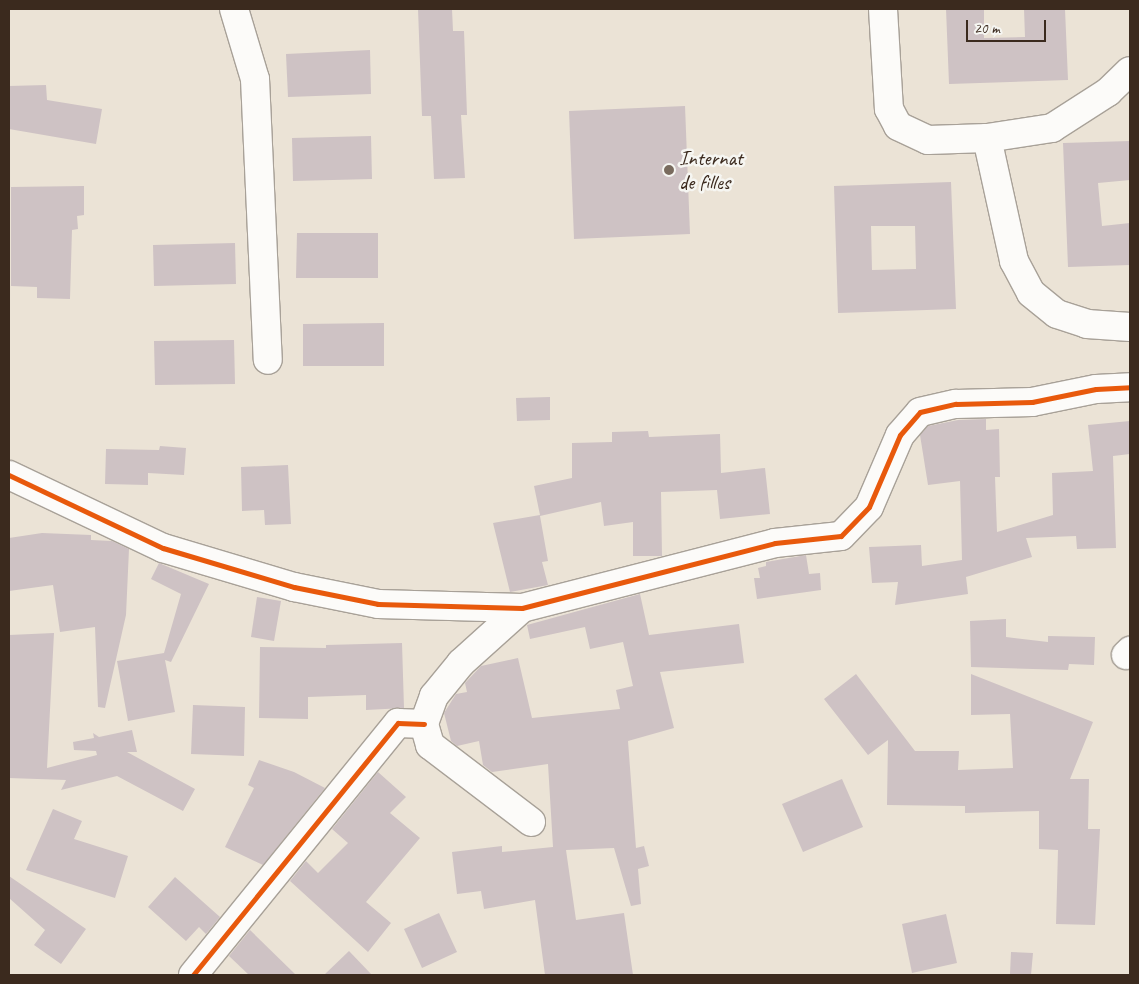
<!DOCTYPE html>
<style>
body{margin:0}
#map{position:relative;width:1139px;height:984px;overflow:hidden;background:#ebe3d6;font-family:Caveat,sans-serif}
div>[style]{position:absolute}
.building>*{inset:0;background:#cec2c4}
.roads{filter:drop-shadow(1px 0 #a8a198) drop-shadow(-1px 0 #a8a198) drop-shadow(0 1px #a8a198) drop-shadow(0 -1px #a8a198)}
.minor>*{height:28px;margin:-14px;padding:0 14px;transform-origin:14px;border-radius:14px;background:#fcfbf9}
.cycleway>*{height:5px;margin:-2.5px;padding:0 2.5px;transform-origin:2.5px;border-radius:2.5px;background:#e8590c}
.dots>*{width:14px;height:14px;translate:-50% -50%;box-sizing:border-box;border:2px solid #f6f6f2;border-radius:50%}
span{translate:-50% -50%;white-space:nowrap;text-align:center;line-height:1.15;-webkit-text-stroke:5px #f6f6f2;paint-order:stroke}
.poi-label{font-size:21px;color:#3b2a1e}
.left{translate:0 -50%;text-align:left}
.frame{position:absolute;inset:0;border:10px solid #3b2a1e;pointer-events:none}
.scale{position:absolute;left:966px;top:20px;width:80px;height:22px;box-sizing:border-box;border:2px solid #3b2a1e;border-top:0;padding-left:6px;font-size:15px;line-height:18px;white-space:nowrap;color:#3b2a1e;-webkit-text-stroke:4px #f6f6f2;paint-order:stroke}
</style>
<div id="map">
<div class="building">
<i style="clip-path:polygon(418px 9px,452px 9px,453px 31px,464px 31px,467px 115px,461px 115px,465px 178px,434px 179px,431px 116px,422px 116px)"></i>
<i style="clip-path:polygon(946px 9px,984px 9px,984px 38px,1025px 37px,1024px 9px,1065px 9px,1068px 80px,949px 84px)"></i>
<i style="clip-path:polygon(370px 50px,371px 94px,288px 97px,286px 54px)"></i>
<i style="clip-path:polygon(46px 85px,47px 100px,102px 109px,96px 144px,9px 129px,9px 86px)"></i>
<i style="clip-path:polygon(685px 106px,690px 234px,574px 239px,569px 111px)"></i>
<i style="clip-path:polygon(371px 136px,372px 179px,293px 181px,292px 138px)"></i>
<i style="clip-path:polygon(1130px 141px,1130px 180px,1098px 183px,1102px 226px,1130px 223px,1130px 265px,1068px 267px,1063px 143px)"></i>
<i style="clip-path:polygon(evenodd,951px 182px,956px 309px,838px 313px,834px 186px,951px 182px,871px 226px,915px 226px,916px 269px,872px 270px,871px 226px)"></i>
<i style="clip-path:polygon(84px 186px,84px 215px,77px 216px,78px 229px,72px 230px,70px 299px,37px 298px,37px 287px,11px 286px,11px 187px)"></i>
<i style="clip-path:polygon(297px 233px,378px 233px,378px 278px,296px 278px)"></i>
<i style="clip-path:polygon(235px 243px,236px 284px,154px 286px,153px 245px)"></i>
<i style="clip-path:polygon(384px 323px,384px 366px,303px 366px,303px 324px)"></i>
<i style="clip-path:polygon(234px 340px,235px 384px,155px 385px,154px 341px)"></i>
<i style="clip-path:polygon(550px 397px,550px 420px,517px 421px,516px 398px)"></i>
<i style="clip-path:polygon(986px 419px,986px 430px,999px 429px,1000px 477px,995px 477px,997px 532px,1053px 515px,1052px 473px,1093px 471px,1088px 425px,1130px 421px,1130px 454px,1113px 456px,1116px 548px,1077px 549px,1076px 536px,1026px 538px,1032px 557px,966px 577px,968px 594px,895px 605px,898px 582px,872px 583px,869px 547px,921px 545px,922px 566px,962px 560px,960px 481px,928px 485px,920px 435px,928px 426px,958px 420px)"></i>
<i style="clip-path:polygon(648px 431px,649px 437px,720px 434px,721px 473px,765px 468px,770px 514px,720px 519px,717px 490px,661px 492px,662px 556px,633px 556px,633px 522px,604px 526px,601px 502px,540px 516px,548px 561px,542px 562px,548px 585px,510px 592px,493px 523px,540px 515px,534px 486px,572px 478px,572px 443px,612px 442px,612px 432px)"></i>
<i style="clip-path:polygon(160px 446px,186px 448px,184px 475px,148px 473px,148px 485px,105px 484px,106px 449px,159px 450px)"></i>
<i style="clip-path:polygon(288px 465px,291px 524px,265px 525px,264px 510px,242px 511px,241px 467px)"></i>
<i style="clip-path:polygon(42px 533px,91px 535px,91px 540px,112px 541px,129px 549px,126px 615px,105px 708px,98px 707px,95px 627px,60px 632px,53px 585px,9px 591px,9px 538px)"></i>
<i style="clip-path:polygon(806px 555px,809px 574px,820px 573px,821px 590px,757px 599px,754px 578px,760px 578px,758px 568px,766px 566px,766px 562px)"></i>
<i style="clip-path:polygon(159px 563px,209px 584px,171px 662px,165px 660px,175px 712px,128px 721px,117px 661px,164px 653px,181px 594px,151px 579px)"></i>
<i style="clip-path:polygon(640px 594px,649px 635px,739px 624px,744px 663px,660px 672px,674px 728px,628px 741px,636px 848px,644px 846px,649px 866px,638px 869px,641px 904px,631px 906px,614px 848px,566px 850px,576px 920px,624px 913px,633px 975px,545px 975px,535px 900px,484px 909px,481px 891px,457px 894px,452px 852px,502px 846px,502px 852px,553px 847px,548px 764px,492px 772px,483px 765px,479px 741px,457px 746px,451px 741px,444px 713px,456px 694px,467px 692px,465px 683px,481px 666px,518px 658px,532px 718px,620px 709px,616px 690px,633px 686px,623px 642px,590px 649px,585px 627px,530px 639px,527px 625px)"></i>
<i style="clip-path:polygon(257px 597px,281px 601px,274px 641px,251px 637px)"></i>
<i style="clip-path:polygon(1006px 619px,1006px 637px,1048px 642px,1048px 636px,1095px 637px,1094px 665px,1069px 664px,1068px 670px,971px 667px,970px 621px)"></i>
<i style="clip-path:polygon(54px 633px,47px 768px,97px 755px,96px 751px,74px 750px,73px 742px,94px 738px,93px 733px,99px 737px,132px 730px,137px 752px,127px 752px,195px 789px,183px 811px,117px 776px,61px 790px,66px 780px,9px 778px,9px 635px)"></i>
<i style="clip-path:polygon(402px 643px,404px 708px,366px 710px,366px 695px,308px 697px,308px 719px,259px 718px,260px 647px,326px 648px,326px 645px)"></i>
<i style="clip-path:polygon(856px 674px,915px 751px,959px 751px,958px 770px,1013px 768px,1010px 714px,971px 715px,971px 674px,1093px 722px,1070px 779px,1089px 779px,1088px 829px,1100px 829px,1095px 925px,1056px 924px,1058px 850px,1039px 849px,1039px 811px,965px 813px,965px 806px,887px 805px,888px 740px,868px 755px,824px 699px)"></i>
<i style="clip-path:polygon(193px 705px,245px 707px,244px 756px,191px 754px)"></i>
<i style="clip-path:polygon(259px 760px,294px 772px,325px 788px,263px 865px,225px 847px,254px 788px,248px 785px)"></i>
<i style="clip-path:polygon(378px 772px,406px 797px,390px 813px,420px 838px,366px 902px,391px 923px,368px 952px,290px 881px,306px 861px,318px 873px,348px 843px,332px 829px)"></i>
<i style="clip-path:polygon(842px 779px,863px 827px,803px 852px,782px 804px)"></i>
<i style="clip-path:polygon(53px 809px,82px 821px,74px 839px,128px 856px,115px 898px,26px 870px)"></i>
<i style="clip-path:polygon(9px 876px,86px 929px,61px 964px,34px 945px,45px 930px,9px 898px)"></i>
<i style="clip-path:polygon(175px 877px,220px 917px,206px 934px,199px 927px,186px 941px,148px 907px)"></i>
<i style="clip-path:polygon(439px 913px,457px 952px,422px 968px,404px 929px)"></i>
<i style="clip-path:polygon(946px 914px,957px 963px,912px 973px,902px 924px)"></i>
<i style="clip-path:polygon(250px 930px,296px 975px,249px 975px,229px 956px)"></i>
<i style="clip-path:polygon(349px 951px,372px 975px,324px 975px)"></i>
<i style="clip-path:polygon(1011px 952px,1033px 953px,1031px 975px,1010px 974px)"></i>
</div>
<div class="roads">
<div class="minor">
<i style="left:234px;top:9px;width:73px;rotate:73.3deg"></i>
<i style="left:255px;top:79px;width:281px;rotate:87.4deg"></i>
<i style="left:883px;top:9px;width:100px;rotate:86.6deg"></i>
<i style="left:889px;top:109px;width:19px;rotate:62deg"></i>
<i style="left:898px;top:126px;width:33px;rotate:25deg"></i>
<i style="left:928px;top:140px;width:59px;rotate:-1.9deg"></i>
<i style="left:987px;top:138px;width:66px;rotate:-8.7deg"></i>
<i style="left:1052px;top:128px;width:67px;rotate:-32.7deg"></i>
<i style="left:1108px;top:92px;width:30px;rotate:-44deg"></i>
<i style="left:987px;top:138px;width:126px;rotate:77.6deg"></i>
<i style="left:1014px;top:261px;width:36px;rotate:62deg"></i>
<i style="left:1031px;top:293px;width:33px;rotate:39deg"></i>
<i style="left:1057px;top:314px;width:32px;rotate:18deg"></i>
<i style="left:1087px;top:324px;width:43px;rotate:4deg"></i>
<i style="left:9px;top:475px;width:170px;rotate:25.4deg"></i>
<i style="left:163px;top:548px;width:137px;rotate:16.6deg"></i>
<i style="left:294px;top:587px;width:86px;rotate:11.4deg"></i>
<i style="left:378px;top:604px;width:144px;rotate:1.6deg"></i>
<i style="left:522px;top:608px;width:261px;rotate:-14.4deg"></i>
<i style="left:775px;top:543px;width:66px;rotate:-6.1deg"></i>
<i style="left:841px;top:536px;width:40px;rotate:-46deg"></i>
<i style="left:869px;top:507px;width:78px;rotate:-66.7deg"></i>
<i style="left:900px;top:435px;width:30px;rotate:-49deg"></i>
<i style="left:920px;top:412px;width:37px;rotate:-13deg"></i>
<i style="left:956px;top:404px;width:76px;rotate:-1.5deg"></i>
<i style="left:1032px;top:402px;width:65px;rotate:-11.5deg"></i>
<i style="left:1096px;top:389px;width:34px;rotate:-3deg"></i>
<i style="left:522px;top:608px;width:82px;rotate:138deg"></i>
<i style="left:461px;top:663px;width:43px;rotate:129.3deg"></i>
<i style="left:434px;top:696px;width:30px;rotate:110deg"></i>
<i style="left:424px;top:724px;width:22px;rotate:74deg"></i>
<i style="left:430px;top:745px;width:127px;rotate:37.3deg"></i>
<i style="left:1126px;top:655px;width:6px;rotate:-45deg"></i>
<i style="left:193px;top:975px;width:325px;rotate:-50.9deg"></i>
<i style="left:398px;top:723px;width:26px;rotate:2deg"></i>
</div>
</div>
<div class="cycleway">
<i style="left:9px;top:475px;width:170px;rotate:25.4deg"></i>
<i style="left:163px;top:548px;width:137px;rotate:16.6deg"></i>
<i style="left:294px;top:587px;width:86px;rotate:11.4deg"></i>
<i style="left:378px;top:604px;width:144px;rotate:1.6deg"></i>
<i style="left:522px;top:608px;width:261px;rotate:-14.4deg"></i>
<i style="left:775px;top:543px;width:66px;rotate:-6.1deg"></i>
<i style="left:841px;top:536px;width:40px;rotate:-46deg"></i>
<i style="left:869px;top:507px;width:78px;rotate:-66.7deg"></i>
<i style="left:900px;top:435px;width:30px;rotate:-49deg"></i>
<i style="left:920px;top:412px;width:37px;rotate:-13deg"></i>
<i style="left:956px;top:404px;width:76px;rotate:-1.5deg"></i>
<i style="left:1032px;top:402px;width:65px;rotate:-11.5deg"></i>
<i style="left:1096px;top:389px;width:34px;rotate:-3deg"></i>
<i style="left:193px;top:975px;width:325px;rotate:-50.9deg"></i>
<i style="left:398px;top:723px;width:26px;rotate:2deg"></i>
</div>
<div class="dots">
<i style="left:669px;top:170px;background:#796b5e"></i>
</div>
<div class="poi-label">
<span class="left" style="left:679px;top:170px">Internat<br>de filles</span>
</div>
<div class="frame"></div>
<div class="scale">20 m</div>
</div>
